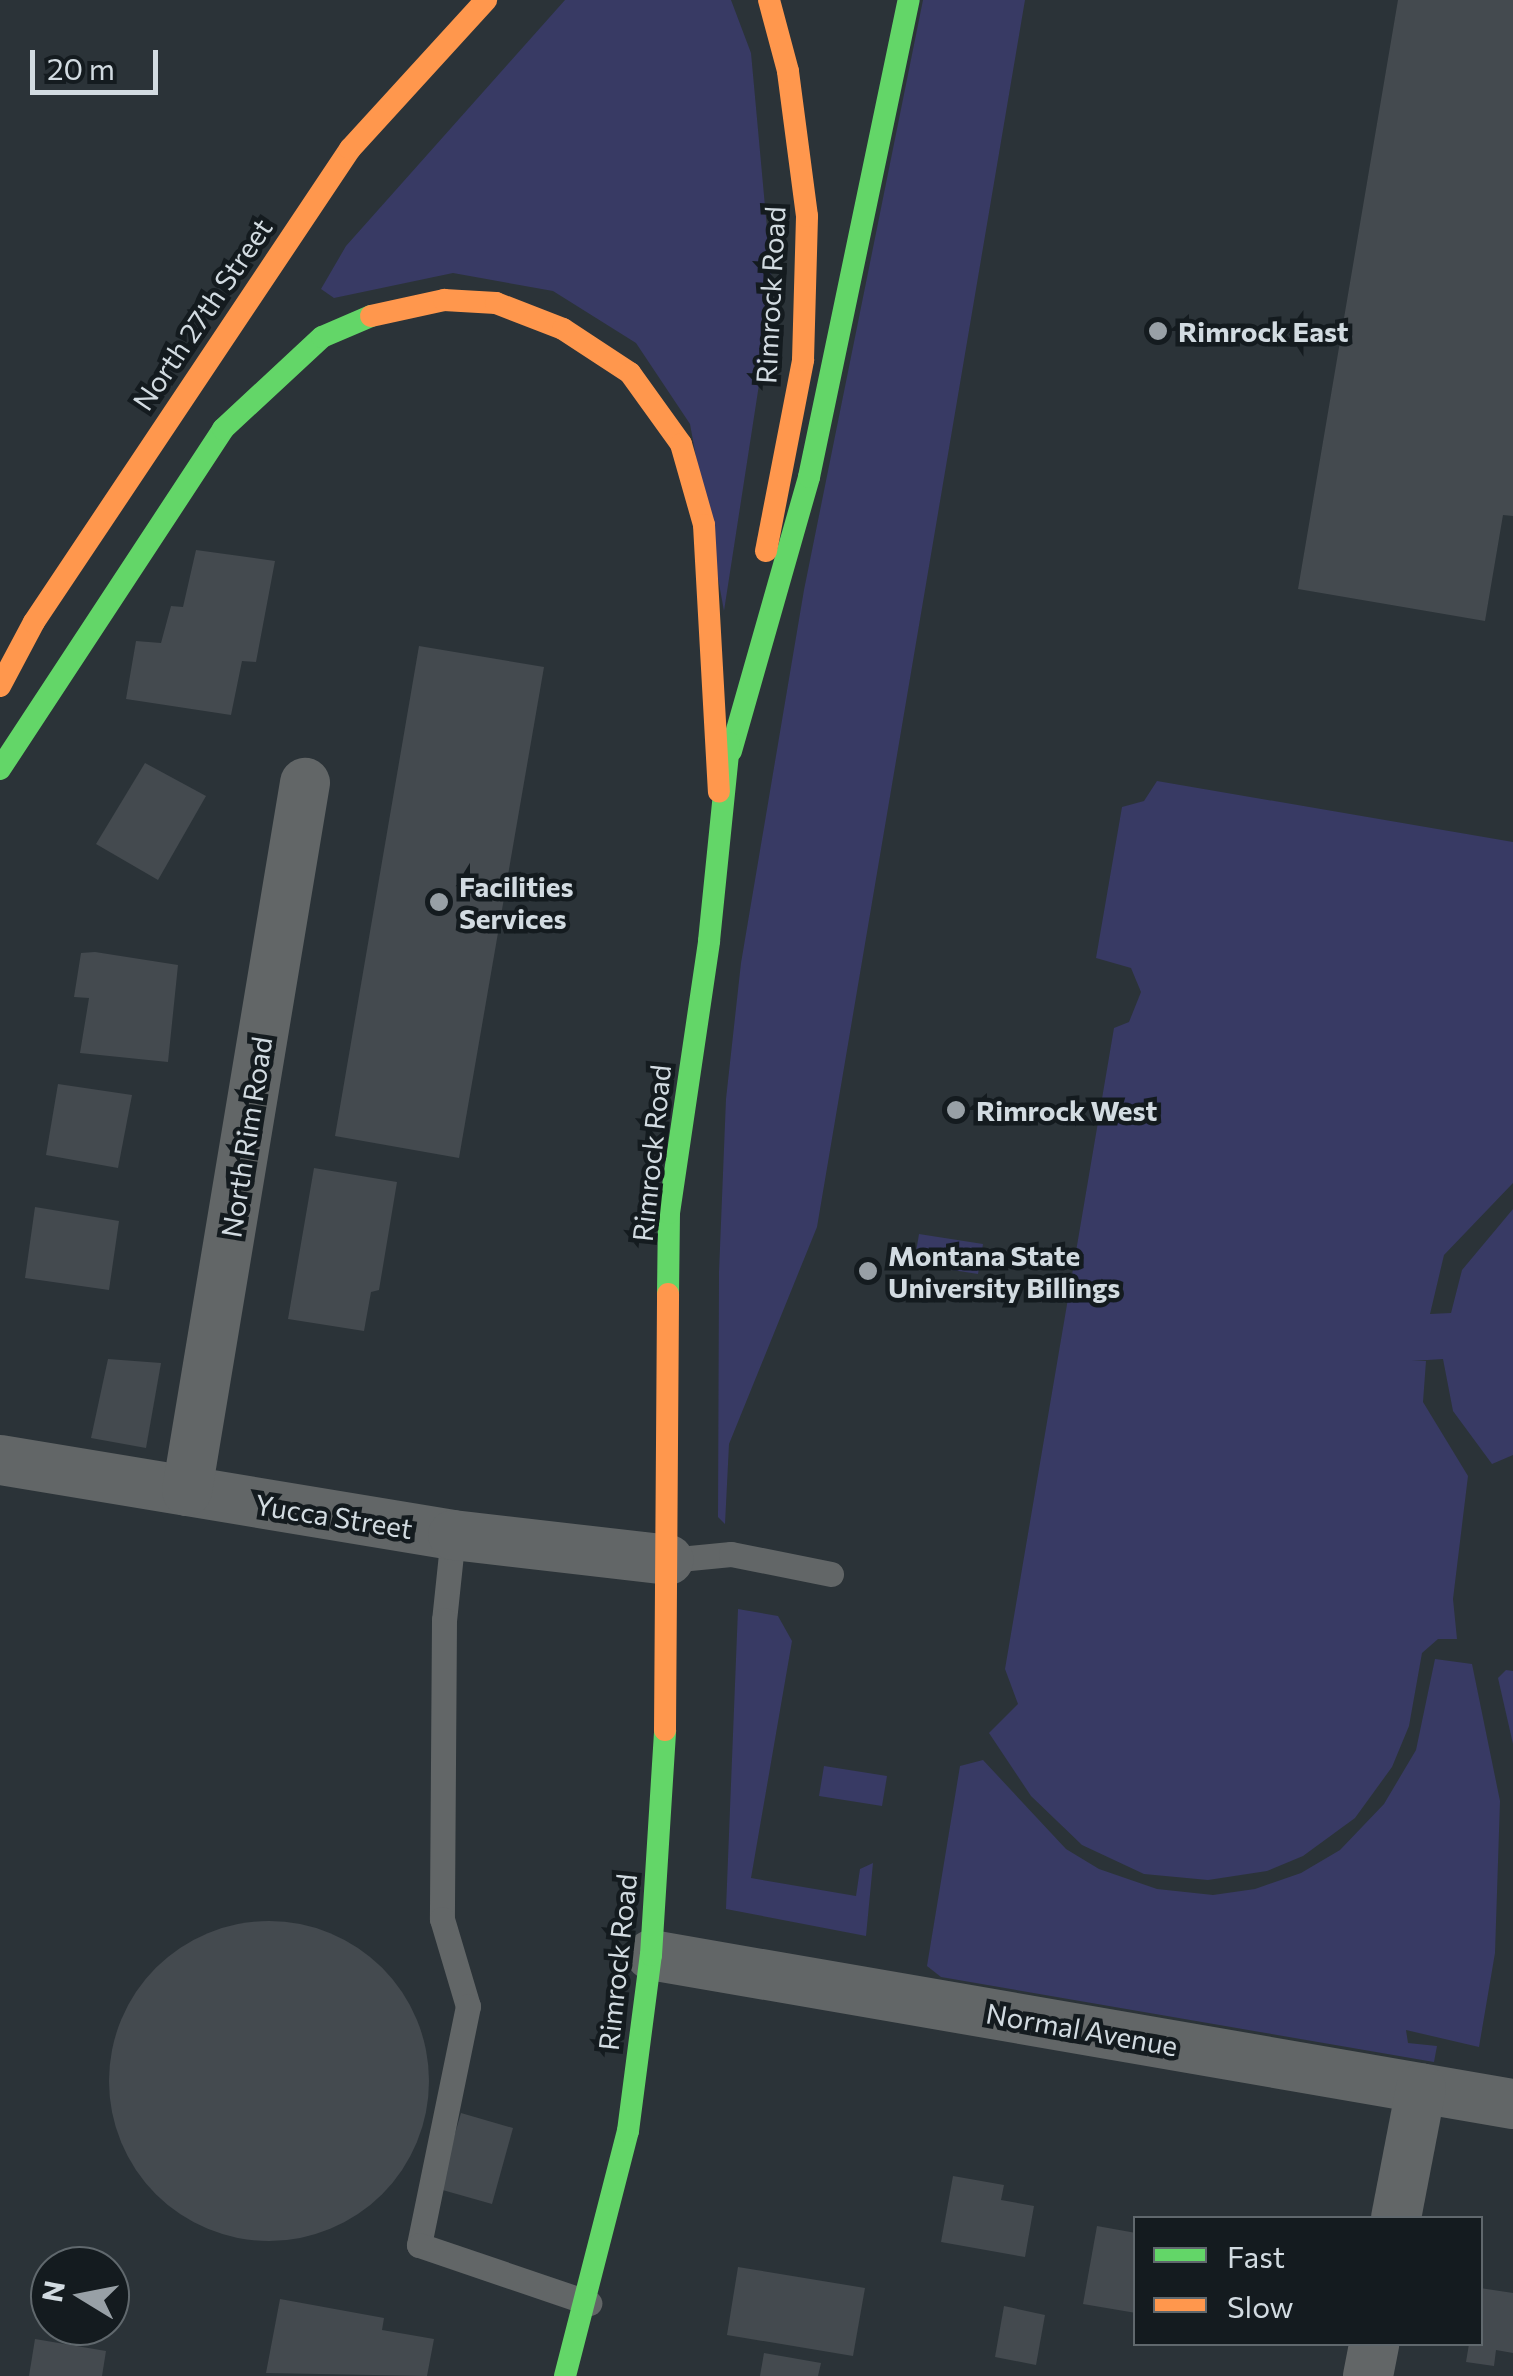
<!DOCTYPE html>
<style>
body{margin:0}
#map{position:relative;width:1513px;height:2376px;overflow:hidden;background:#2b3338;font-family:Commissioner,sans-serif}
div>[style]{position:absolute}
.green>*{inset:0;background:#383a64}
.building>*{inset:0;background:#444a4f}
.round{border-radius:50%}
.lane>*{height:25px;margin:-12.5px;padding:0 12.5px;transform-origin:12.5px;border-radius:12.5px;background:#626667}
.street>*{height:50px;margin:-25px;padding:0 25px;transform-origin:25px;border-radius:25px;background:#626667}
.fast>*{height:22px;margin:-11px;padding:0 11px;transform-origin:11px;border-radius:11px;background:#63d668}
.slow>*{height:22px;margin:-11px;padding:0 11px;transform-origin:11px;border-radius:11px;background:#ff974d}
.dots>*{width:28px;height:28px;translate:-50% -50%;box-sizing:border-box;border:5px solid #141b1f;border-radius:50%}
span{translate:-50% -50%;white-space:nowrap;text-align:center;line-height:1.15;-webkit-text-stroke:9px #141b1f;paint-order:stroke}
.street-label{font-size:28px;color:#d2dbe1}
.poi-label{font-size:28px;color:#d2dbe1;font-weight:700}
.left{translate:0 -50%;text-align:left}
.legend{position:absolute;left:1133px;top:2216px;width:350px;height:130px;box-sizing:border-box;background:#141b1f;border:2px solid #60686d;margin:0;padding:12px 18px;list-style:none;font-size:30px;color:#d2dbe1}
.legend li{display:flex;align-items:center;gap:20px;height:50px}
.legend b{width:50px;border:2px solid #60686d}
.north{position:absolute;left:30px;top:2246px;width:100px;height:100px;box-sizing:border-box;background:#141b1f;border:2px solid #60686d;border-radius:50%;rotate:280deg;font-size:28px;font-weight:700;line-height:40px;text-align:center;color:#d2dbe1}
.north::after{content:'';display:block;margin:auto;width:35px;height:45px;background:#98a0a6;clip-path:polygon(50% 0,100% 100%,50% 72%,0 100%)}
.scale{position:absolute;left:30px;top:50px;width:128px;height:45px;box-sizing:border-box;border:5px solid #d2dbe1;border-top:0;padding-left:12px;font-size:30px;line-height:35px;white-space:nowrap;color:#d2dbe1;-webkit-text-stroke:8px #141b1f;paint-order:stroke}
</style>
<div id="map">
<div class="green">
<i style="clip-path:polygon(565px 0,731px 0,751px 53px,773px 294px,724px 611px,690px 424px,636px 343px,553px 291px,453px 273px,334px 298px,321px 289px,346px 246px)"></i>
<i style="clip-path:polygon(923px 0,1025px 0,817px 1227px,729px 1444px,725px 1524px,718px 1517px,719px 1272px,726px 1099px,741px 963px,804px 590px)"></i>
<i style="clip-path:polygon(1157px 781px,1513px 842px,1513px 1183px,1444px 1255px,1430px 1314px,1451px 1313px,1462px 1270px,1513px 1209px,1513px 1455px,1492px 1464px,1453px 1411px,1443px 1359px,1412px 1361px,1426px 1361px,1423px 1402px,1468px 1476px,1453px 1599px,1457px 1639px,1438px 1639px,1422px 1653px,1409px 1726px,1392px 1767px,1355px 1818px,1303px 1856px,1267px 1871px,1208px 1880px,1144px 1874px,1082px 1845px,1031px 1796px,989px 1733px,1018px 1704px,1005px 1669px,1114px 1028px,1129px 1022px,1141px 992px,1131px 968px,1096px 958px,1122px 807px,1144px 801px)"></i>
<i style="clip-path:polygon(919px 1234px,983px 1244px,978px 1274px,914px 1264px)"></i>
<i style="clip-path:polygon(738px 1609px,778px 1616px,792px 1641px,751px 1878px,856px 1896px,860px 1869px,873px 1863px,866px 1936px,726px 1909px)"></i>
<i style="clip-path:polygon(1435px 1659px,1472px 1664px,1500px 1801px,1495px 1953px,1479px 2047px,1406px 2030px,1408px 2043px,1437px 2046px,1434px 2062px,941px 1977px,927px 1966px,960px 1766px,983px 1760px,1066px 1849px,1099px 1869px,1157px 1889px,1213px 1895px,1255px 1889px,1301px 1873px,1340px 1850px,1384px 1804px,1416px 1750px)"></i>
<i style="clip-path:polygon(1506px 1670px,1513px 1671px,1513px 1744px,1498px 1678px)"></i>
<i style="clip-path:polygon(824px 1766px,887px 1776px,882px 1806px,819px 1796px)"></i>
</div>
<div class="building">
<i style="clip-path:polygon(1398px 0,1513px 0,1513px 516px,1503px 515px,1485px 621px,1298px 589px)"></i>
<i style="clip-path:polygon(196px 550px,275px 561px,256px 662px,242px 661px,231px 715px,126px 699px,136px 641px,161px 643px,171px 606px,183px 607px)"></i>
<i style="clip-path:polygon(419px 646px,544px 667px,459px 1158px,335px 1136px)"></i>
<i style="clip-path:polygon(145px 763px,206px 796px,158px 880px,96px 844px)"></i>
<i style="clip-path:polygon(95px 952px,178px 965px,168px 1062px,80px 1053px,89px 998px,74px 997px,81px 953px)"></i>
<i style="clip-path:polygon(58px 1084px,132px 1095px,118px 1168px,46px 1155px)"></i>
<i style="clip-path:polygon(314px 1168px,397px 1182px,379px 1290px,371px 1292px,364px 1331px,288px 1319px)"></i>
<i style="clip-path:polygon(35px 1207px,119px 1221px,109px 1290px,25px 1278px)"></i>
<i style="clip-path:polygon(108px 1359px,161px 1363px,146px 1448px,91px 1438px)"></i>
<i class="round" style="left:109px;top:1921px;width:320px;height:320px"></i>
<i style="clip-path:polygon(461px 2113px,513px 2128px,492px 2204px,439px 2189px)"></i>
<i style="clip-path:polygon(953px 2176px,1004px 2185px,1001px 2200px,1034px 2206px,1025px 2257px,941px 2242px)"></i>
<i style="clip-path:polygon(1097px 2226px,1136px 2233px,1136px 2313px,1083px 2304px)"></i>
<i style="clip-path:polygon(738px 2267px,865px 2288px,853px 2356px,727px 2335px)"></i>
<i style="clip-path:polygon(1480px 2288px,1513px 2293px,1513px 2353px,1496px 2350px,1494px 2366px,1466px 2362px,1469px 2344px,1480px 2344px)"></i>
<i style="clip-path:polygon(280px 2299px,384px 2318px,382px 2330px,434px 2339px,427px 2376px,266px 2373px)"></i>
<i style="clip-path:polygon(1004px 2306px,1045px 2315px,1036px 2365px,995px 2357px)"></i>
<i style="clip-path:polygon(35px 2339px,106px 2351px,102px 2376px,29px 2376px)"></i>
<i style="clip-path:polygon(764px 2353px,821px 2363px,818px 2376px,760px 2376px)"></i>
</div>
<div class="lane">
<i style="left:453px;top:1535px;width:85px;rotate:96deg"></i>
<i style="left:444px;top:1620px;width:299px;rotate:90.4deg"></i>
<i style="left:442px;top:1919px;width:91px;rotate:73.4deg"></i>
<i style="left:468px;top:2006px;width:244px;rotate:101.6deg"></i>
<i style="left:419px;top:2245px;width:180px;rotate:18.8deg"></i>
<i style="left:669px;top:1560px;width:62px;rotate:-5.5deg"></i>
<i style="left:731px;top:1554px;width:102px;rotate:11.3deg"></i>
</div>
<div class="street">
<i style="left:0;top:1460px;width:459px;rotate:9.4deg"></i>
<i style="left:453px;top:1535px;width:217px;rotate:6.6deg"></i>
<i style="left:187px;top:1491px;width:718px;rotate:-80.54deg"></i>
<i style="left:651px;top:1955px;width:875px;rotate:9.81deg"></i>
<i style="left:1396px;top:2218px;width:132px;rotate:-79.1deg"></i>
<i style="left:1368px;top:2376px;width:33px;rotate:-79deg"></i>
</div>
<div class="fast">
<i style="left:731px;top:751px;width:285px;rotate:-74.1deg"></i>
<i style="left:809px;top:477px;width:487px;rotate:-78.2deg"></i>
<i style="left:0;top:769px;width:407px;rotate:-56.7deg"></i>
<i style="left:223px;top:429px;width:135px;rotate:-42.9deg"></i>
<i style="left:322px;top:337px;width:53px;rotate:-23.2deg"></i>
<i style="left:668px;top:1294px;width:81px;rotate:-89.3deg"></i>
<i style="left:669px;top:1213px;width:275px;rotate:-81.6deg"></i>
<i style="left:709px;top:941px;width:199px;rotate:-84.2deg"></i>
<i style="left:565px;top:2376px;width:253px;rotate:-75.6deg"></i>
<i style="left:628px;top:2131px;width:177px;rotate:-82.6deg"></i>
<i style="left:651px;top:1955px;width:225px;rotate:-86.4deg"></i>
</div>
<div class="slow">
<i style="left:371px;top:316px;width:75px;rotate:-12.4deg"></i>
<i style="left:444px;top:300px;width:52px;rotate:3.3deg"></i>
<i style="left:496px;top:303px;width:72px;rotate:21.2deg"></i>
<i style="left:563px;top:329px;width:80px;rotate:33.3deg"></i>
<i style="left:630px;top:373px;width:87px;rotate:54.3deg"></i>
<i style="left:681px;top:444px;width:84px;rotate:74.1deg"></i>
<i style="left:704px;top:525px;width:267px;rotate:86.8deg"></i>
<i style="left:766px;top:551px;width:195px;rotate:-79deg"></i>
<i style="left:803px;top:360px;width:144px;rotate:-88.4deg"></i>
<i style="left:807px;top:216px;width:146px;rotate:-97.5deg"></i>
<i style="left:788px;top:71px;width:73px;rotate:-105deg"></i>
<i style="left:0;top:686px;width:72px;rotate:-62deg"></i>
<i style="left:34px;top:622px;width:569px;rotate:-56.25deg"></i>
<i style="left:350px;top:149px;width:202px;rotate:-47.6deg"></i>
<i style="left:665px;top:1730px;width:436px;rotate:-89.6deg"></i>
</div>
<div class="dots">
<i style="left:1158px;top:331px;background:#98a0a6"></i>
<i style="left:439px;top:902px;background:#98a0a6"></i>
<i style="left:956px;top:1110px;background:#98a0a6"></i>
<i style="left:868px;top:1271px;background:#98a0a6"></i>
</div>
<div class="street-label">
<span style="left:770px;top:295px;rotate:-87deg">Rimrock Road</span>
<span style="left:202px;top:314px;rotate:-56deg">North 27th Street</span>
<span style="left:246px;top:1137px;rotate:-81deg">North Rim Road</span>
<span style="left:651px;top:1153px;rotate:-84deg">Rimrock Road</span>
<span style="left:334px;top:1516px;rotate:9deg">Yucca Street</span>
<span style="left:617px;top:1962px;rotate:-84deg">Rimrock Road</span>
<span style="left:1082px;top:2029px;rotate:10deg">Normal Avenue</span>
</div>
<div class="poi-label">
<span class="left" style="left:1178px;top:331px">Rimrock East</span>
<span class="left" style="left:459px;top:902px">Facilities<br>Services</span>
<span class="left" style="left:976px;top:1110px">Rimrock West</span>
<span class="left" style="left:888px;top:1271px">Montana State<br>University Billings</span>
</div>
<ul class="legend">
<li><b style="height:12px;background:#63d668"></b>Fast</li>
<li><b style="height:12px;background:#ff974d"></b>Slow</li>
</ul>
<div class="north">N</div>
<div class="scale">20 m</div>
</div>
